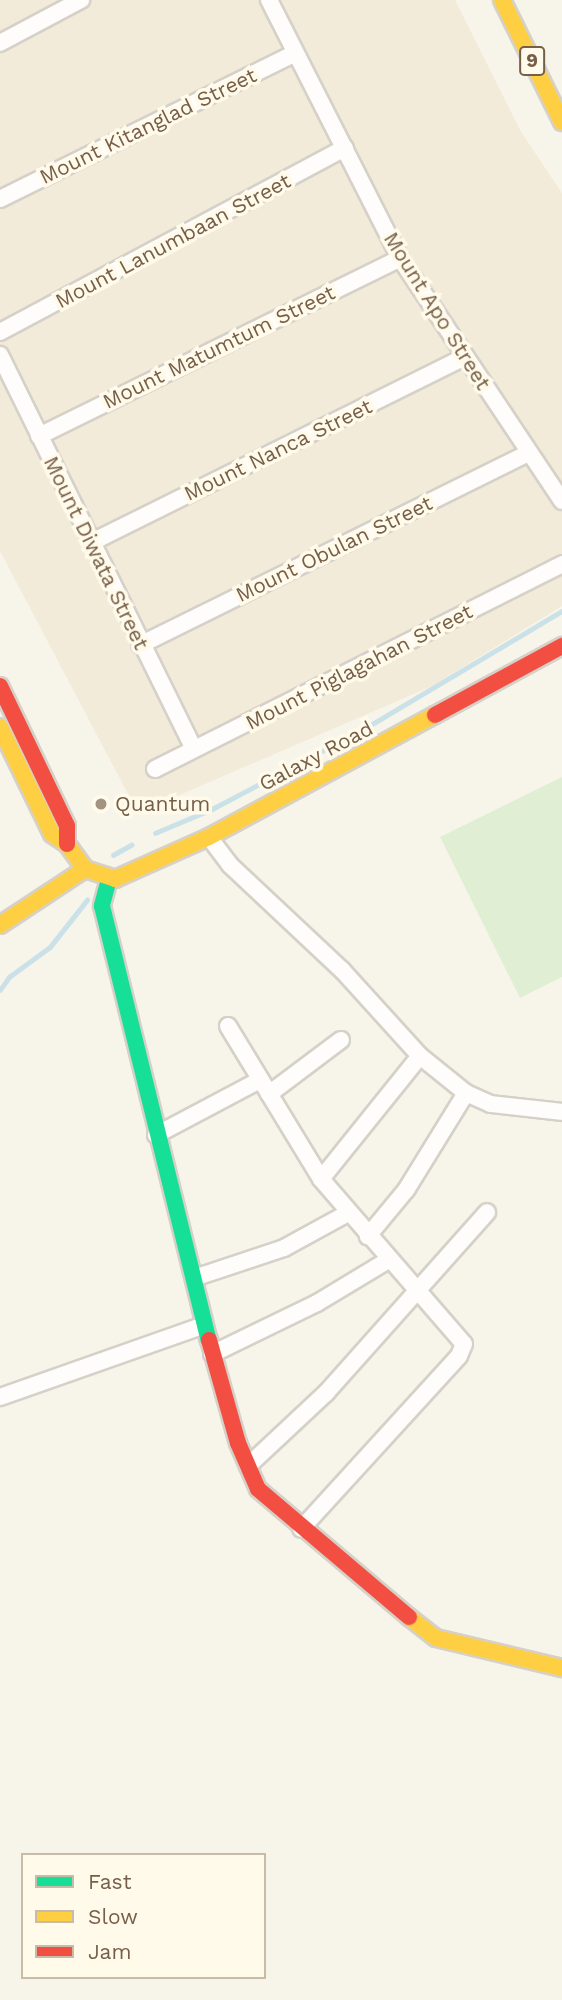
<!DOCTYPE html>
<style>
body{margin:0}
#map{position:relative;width:562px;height:2000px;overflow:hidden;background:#f7f4ea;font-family:"Work Sans",sans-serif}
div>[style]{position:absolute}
.residential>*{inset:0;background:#f3ebda}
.green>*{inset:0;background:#e0efd4}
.stream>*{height:4.5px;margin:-2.25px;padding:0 2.25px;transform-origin:2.25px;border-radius:2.25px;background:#cae1e8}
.roads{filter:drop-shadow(2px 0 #d6d1c8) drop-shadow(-2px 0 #d6d1c8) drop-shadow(0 2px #d6d1c8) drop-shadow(0 -2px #d6d1c8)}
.street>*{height:16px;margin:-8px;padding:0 8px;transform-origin:8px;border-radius:8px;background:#fefdfc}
.fast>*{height:16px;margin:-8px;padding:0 8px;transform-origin:8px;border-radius:8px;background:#16e098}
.slow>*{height:16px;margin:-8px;padding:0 8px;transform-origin:8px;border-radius:8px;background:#ffcf43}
.jam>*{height:16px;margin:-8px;padding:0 8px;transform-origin:8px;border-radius:8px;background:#f24e42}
.dots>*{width:19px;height:19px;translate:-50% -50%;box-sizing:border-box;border:4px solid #fffaea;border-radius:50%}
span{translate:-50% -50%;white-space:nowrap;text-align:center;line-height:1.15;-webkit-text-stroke:7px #fffaea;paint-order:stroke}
.shield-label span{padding:2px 5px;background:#fffaea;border:2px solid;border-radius:5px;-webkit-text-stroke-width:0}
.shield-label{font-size:19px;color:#765f48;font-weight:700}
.street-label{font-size:21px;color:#765f48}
.poi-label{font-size:21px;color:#765f48}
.left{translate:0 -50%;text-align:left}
.legend{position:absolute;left:21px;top:1853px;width:245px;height:126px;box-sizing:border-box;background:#fffaea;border:2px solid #c8bca9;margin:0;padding:9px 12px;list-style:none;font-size:21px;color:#765f48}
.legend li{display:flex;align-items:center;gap:14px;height:35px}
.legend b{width:35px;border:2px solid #c8bca9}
</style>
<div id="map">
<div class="residential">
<i style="clip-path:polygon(0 0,455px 0,521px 132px,562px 193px,562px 606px,432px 686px,138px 813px,0 551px)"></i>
</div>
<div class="green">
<i style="clip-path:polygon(562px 777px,562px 977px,520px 998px,440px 837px)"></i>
</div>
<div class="stream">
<i style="left:155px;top:833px;width:62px;rotate:-22.8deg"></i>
<i style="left:212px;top:809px;width:172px;rotate:-27.8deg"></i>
<i style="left:364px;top:729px;width:230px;rotate:-30.8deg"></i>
<i style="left:113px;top:855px;width:21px;rotate:-29deg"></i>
<i style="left:0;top:990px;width:16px;rotate:-55deg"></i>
<i style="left:9px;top:977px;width:51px;rotate:-36.2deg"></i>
<i style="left:50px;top:947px;width:60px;rotate:-51.8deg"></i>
</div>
<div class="roads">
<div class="street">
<i style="left:269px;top:0;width:289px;rotate:63.1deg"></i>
<i style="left:400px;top:258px;width:292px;rotate:56.3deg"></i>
<i style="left:0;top:43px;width:92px;rotate:-28deg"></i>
<i style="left:0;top:199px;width:329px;rotate:-26.3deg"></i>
<i style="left:0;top:332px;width:391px;rotate:-28.1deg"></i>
<i style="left:0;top:355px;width:439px;rotate:63.8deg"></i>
<i style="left:39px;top:436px;width:402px;rotate:-26.2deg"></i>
<i style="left:92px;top:542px;width:416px;rotate:-26.4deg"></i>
<i style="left:140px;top:645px;width:433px;rotate:-26.3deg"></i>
<i style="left:155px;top:769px;width:456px;rotate:-26.7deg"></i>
<i style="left:209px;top:837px;width:35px;rotate:53deg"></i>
<i style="left:230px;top:865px;width:154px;rotate:43.2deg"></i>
<i style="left:342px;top:970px;width:116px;rotate:47.8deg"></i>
<i style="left:420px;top:1056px;width:59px;rotate:38.8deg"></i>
<i style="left:466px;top:1093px;width:114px;rotate:121.7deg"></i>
<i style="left:406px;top:1190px;width:60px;rotate:129.6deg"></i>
<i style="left:228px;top:1026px;width:179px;rotate:58.7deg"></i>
<i style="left:321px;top:1179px;width:218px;rotate:49.1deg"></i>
<i style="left:464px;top:1344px;width:13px;rotate:113deg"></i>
<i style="left:459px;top:1356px;width:234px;rotate:132.4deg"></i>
<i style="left:466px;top:1093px;width:27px;rotate:24deg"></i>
<i style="left:491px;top:1104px;width:71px;rotate:6.4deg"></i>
<i style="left:269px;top:1094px;width:90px;rotate:-36.9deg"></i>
<i style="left:156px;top:1135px;width:118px;rotate:-27.9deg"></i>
<i style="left:321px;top:1179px;width:158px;rotate:-51.2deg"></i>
<i style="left:194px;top:1278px;width:95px;rotate:-18.4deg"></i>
<i style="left:284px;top:1248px;width:73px;rotate:-28.7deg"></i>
<i style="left:212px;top:1354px;width:117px;rotate:-25.9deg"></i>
<i style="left:317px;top:1303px;width:85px;rotate:-31.1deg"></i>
<i style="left:0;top:1397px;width:216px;rotate:-19.4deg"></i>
<i style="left:248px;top:1466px;width:107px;rotate:-43.1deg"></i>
<i style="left:326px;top:1393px;width:242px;rotate:-48.3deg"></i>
</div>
<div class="fast">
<i style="left:109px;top:879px;width:28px;rotate:105deg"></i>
<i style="left:102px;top:906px;width:447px;rotate:76.2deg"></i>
</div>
<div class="slow">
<i style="left:502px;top:0;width:136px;rotate:63.8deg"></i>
<i style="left:0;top:727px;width:119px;rotate:64.1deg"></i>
<i style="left:52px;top:834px;width:18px;rotate:34deg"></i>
<i style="left:67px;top:844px;width:31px;rotate:54deg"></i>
<i style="left:85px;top:869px;width:32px;rotate:18deg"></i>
<i style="left:115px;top:879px;width:103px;rotate:-24.1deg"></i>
<i style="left:209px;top:837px;width:257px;rotate:-28.4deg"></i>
<i style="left:0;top:925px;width:102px;rotate:-33.4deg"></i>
<i style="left:409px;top:1617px;width:34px;rotate:38deg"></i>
<i style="left:436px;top:1638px;width:130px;rotate:13.4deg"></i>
</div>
<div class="jam">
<i style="left:0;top:686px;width:155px;rotate:64.4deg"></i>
<i style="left:67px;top:826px;width:18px;rotate:90deg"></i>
<i style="left:435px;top:715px;width:145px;rotate:-28.5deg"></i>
<i style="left:209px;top:1340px;width:107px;rotate:74.3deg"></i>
<i style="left:238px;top:1443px;width:50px;rotate:66.5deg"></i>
<i style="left:258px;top:1489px;width:198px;rotate:40.3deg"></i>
</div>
</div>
<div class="dots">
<i style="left:101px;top:804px;background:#a39381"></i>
</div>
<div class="shield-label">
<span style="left:532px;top:61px">9</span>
</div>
<div class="street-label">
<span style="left:148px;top:126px;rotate:-26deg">Mount Kitanglad Street</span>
<span style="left:173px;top:241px;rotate:-28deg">Mount Lanumbaan Street</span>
<span style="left:437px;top:311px;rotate:58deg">Mount Apo Street</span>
<span style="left:219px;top:347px;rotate:-26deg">Mount Matumtum Street</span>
<span style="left:278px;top:450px;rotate:-26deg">Mount Nanca Street</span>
<span style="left:334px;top:549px;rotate:-26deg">Mount Obulan Street</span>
<span style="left:96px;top:553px;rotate:64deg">Mount Diwata Street</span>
<span style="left:359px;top:667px;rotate:-27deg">Mount Piglagahan Street</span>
<span style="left:316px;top:756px;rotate:-28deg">Galaxy Road</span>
</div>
<div class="poi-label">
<span class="left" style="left:115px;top:804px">Quantum</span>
</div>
<ul class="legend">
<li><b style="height:9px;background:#16e098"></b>Fast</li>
<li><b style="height:9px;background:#ffcf43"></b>Slow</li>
<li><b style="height:9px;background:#f24e42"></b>Jam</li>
</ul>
</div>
